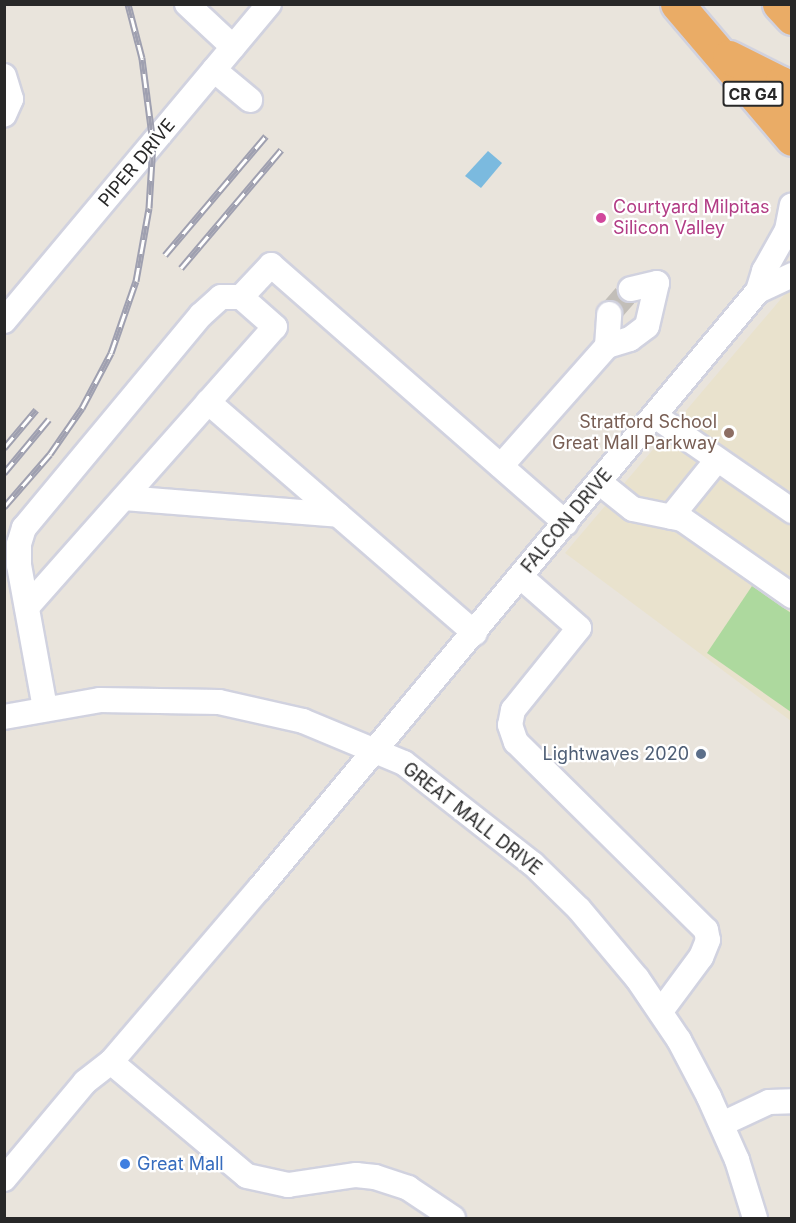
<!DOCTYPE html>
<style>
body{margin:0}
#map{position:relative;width:796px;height:1223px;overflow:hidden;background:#e9e4dc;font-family:Inter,sans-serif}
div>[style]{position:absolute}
.education>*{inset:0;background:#e9e2cd}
.green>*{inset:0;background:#add99e}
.water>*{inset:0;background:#7bbadf}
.minor-tunnel>*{height:24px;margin-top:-12px;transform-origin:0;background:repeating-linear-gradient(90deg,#c2beb8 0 24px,transparent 0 36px)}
.roads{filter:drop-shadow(2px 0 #d1d2df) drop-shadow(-2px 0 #d1d2df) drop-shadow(0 2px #d1d2df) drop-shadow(0 -2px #d1d2df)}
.minor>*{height:24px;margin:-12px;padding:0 12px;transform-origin:12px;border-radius:12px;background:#fff}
.highway>*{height:33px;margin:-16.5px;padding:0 16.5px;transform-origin:16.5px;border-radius:16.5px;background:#eaac66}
.rail>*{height:7px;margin-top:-3.5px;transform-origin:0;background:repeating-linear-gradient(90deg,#fff 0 14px,#9fa0b0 0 28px);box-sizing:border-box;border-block:2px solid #9fa0b0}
.dots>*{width:16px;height:16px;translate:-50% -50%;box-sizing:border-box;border:3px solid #fff;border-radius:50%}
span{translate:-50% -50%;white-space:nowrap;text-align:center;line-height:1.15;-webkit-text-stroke:4.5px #fff;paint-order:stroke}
.shield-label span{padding:2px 4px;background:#fff;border:2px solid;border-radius:4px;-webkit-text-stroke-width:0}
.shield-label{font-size:16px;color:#282828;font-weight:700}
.street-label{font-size:18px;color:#282828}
.hotel-label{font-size:18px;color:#b23c85}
.left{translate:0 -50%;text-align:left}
.education-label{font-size:18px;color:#785e54}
.right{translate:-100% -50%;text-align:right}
.service-label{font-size:18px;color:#4e5e75}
.shop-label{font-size:18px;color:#366cbe}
.frame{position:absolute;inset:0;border:6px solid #282828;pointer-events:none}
</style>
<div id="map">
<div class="education">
<i style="clip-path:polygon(791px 287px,791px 721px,565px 553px)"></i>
</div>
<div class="green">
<i style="clip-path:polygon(752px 586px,791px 613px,791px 712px,707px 653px)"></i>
</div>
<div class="water">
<i style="clip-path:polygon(488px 151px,502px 163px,481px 188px,465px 176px)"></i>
</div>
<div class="minor-tunnel">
<i style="left:609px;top:314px;width:33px;rotate:-49deg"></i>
</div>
<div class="roads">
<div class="minor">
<i style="left:187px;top:4px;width:63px;rotate:43.1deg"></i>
<i style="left:214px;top:70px;width:47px;rotate:39.8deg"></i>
<i style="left:4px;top:76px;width:24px;rotate:73deg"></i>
<i style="left:11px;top:99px;width:17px;rotate:114deg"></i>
<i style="left:758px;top:291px;width:38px;rotate:-25deg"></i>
<i style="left:4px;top:321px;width:413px;rotate:-50.1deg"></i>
<i style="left:607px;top:346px;width:32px;rotate:-86deg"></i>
<i style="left:208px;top:402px;width:353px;rotate:40.9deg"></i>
<i style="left:655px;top:416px;width:167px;rotate:34.7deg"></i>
<i style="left:501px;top:466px;width:160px;rotate:-48.5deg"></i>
<i style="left:607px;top:346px;width:24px;rotate:-17deg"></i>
<i style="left:630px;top:339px;width:21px;rotate:-37deg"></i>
<i style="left:647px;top:326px;width:44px;rotate:-76.9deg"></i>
<i style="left:657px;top:283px;width:27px;rotate:167deg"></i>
<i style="left:599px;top:482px;width:43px;rotate:38.5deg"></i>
<i style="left:633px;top:509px;width:50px;rotate:11.5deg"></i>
<i style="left:682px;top:519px;width:134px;rotate:35deg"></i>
<i style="left:124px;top:498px;width:215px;rotate:4.5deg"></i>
<i style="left:671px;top:517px;width:73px;rotate:-51.1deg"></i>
<i style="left:521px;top:577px;width:77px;rotate:41.3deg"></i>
<i style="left:579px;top:628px;width:105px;rotate:128.8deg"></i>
<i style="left:513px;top:710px;width:15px;rotate:101deg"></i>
<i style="left:510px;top:725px;width:18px;rotate:71deg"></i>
<i style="left:516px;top:742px;width:267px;rotate:44.7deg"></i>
<i style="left:706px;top:930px;width:10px;rotate:79deg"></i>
<i style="left:708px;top:940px;width:18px;rotate:112deg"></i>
<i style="left:701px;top:957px;width:67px;rotate:126.5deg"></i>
<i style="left:27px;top:607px;width:374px;rotate:-48.5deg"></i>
<i style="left:275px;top:327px;width:45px;rotate:-138.6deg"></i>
<i style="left:241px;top:297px;width:44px;rotate:-46.8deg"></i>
<i style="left:271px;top:265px;width:392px;rotate:41.2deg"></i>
<i style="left:45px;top:708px;width:145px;rotate:-100.3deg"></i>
<i style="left:19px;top:565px;width:21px;rotate:-90deg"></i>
<i style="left:19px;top:544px;width:17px;rotate:-73deg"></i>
<i style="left:24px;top:528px;width:277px;rotate:-50.3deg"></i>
<i style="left:201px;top:315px;width:27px;rotate:-42deg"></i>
<i style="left:221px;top:297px;width:20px"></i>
<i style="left:4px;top:717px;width:97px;rotate:-10deg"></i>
<i style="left:100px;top:700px;width:119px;rotate:1deg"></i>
<i style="left:219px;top:702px;width:86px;rotate:12.7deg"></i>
<i style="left:303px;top:721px;width:109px;rotate:22.6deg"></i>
<i style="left:404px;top:763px;width:164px;rotate:38.1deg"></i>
<i style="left:533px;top:864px;width:64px;rotate:44.4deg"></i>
<i style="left:579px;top:909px;width:90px;rotate:50deg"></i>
<i style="left:637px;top:978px;width:75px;rotate:55.9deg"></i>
<i style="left:679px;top:1040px;width:64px;rotate:62.2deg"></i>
<i style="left:709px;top:1097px;width:69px;rotate:66deg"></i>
<i style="left:737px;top:1160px;width:61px;rotate:72.8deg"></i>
<i style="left:111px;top:1062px;width:177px;rotate:40deg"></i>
<i style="left:247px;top:1176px;width:42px;rotate:12.4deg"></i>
<i style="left:288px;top:1185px;width:69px;rotate:-8.4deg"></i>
<i style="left:356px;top:1175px;width:19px;rotate:6deg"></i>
<i style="left:375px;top:1177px;width:35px;rotate:18deg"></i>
<i style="left:408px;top:1188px;width:54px;rotate:33.7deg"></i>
<i style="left:722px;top:1124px;width:52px;rotate:-25.1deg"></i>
<i style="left:769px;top:1102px;width:23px;rotate:-2deg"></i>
<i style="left:4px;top:1179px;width:126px;rotate:-50.1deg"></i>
<i style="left:85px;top:1082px;width:33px;rotate:-38deg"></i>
<i style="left:111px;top:1062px;width:228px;rotate:-49.5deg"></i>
<i style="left:259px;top:889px;width:779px;rotate:-50.16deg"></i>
<i style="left:758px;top:291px;width:21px;rotate:-73deg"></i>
<i style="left:764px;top:271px;width:47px;rotate:-60.7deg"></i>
<i style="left:787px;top:230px;width:25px;rotate:-79deg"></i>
</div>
<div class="highway">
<i style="left:677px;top:4px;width:177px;rotate:49.6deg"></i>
<i style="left:779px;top:4px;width:19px;rotate:47deg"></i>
<i style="left:729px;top:57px;width:58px;rotate:26.6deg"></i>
<i style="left:781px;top:83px;width:16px;rotate:45deg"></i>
</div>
</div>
<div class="rail">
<i style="left:165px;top:255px;width:156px;rotate:-49.7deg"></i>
<i style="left:181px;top:268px;width:155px;rotate:-49.7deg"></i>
<i style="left:4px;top:448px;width:50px;rotate:-49.9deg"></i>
<i style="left:4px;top:473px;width:70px;rotate:-50.2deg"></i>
<i style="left:4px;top:507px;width:70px;rotate:-49deg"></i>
<i style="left:50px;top:454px;width:56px;rotate:-55.2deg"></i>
<i style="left:82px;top:408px;width:62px;rotate:-62.2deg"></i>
<i style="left:111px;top:353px;width:76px;rotate:-70.9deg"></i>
<i style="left:136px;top:281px;width:74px;rotate:-79.9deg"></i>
<i style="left:149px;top:208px;width:65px;rotate:-86.5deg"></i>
<i style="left:153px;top:143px;width:86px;rotate:-97.4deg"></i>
<i style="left:142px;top:58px;width:56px;rotate:-104.5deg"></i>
</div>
<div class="dots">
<i style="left:601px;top:218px;background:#d1479c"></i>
<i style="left:729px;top:433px;background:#8d6e63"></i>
<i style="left:701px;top:754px;background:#5c6f8a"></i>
<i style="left:125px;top:1164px;background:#3f7fe0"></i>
</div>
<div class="shield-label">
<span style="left:753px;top:94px">CR G4</span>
</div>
<div class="street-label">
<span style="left:137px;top:163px;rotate:-50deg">PIPER DRIVE</span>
<span style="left:567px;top:521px;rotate:-50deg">FALCON DRIVE</span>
<span style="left:472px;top:819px;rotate:38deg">GREAT MALL DRIVE</span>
</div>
<div class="hotel-label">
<span class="left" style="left:613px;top:218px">Courtyard Milpitas<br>Silicon Valley</span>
</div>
<div class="education-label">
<span class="right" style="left:717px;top:433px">Stratford School<br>Great Mall Parkway</span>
</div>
<div class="service-label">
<span class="right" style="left:689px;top:754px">Lightwaves 2020</span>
</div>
<div class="shop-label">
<span class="left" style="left:137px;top:1164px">Great Mall</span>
</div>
<div class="frame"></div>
</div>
